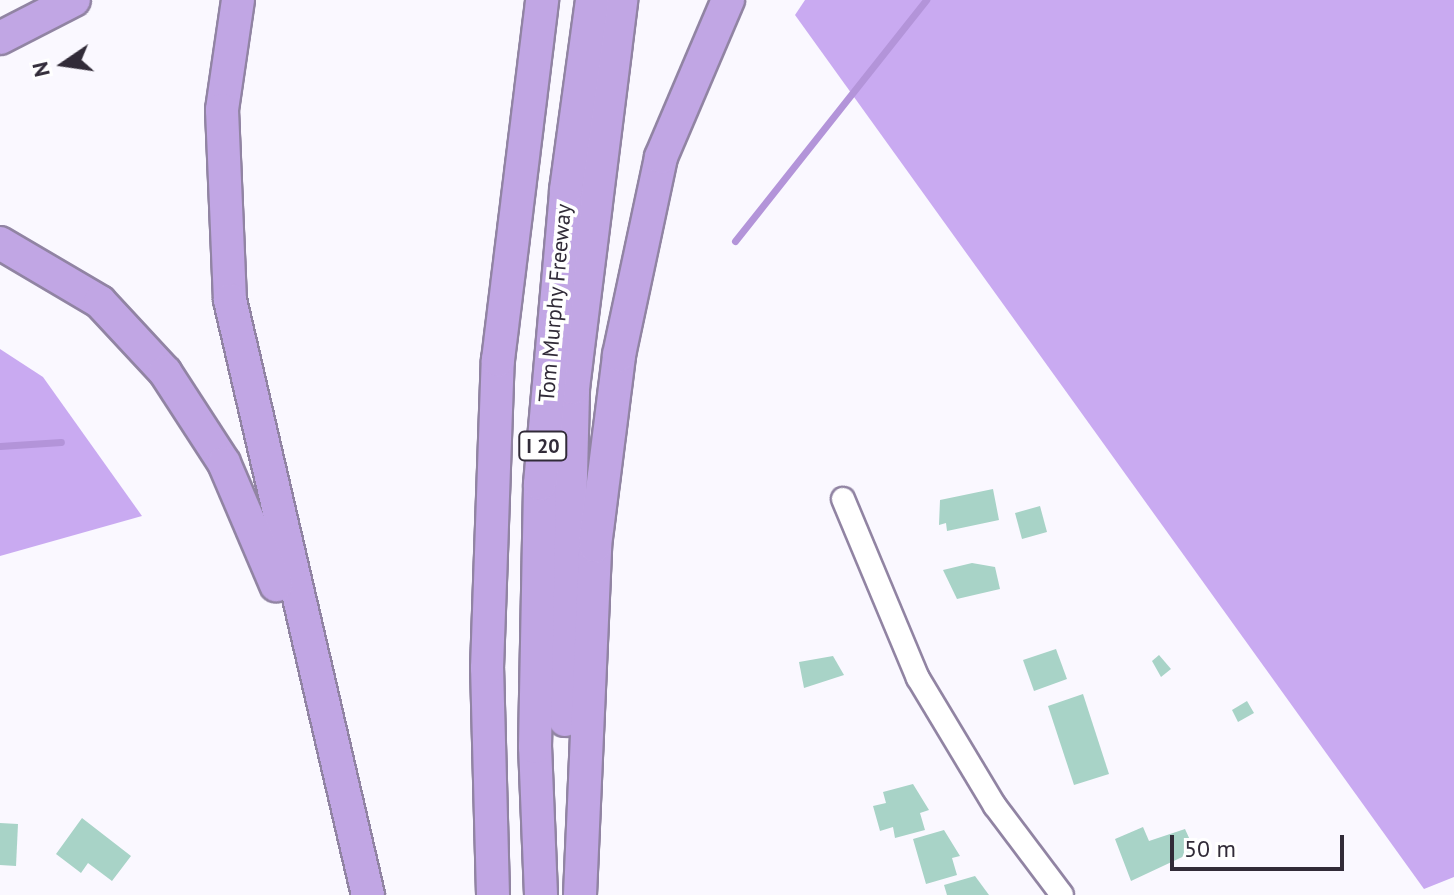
<!DOCTYPE html>
<style>
body{margin:0}
#map{position:relative;width:1454px;height:895px;overflow:hidden;background:#faf8ff;font-family:"PT Sans",sans-serif}
div>[style]{position:absolute}
.forest>*{inset:0;background:#c9aaf1}
.stream>*{height:7px;margin:-3.5px;padding:0 3.5px;transform-origin:3.5px;border-radius:3.5px;background:#b394d9}
.building>*{inset:0;background:#a8d3c7}
.roads{filter:drop-shadow(2px 0 #9184a3) drop-shadow(-2px 0 #9184a3) drop-shadow(0 2px #9184a3) drop-shadow(0 -2px #9184a3)}
.minor>*{height:22px;margin:-11px;padding:0 11px;transform-origin:11px;border-radius:11px;background:#fff}
.highway>*{height:32px;margin:-16px;padding:0 16px;transform-origin:16px;border-radius:16px;background:#c1a6e4}
span{translate:-50% -50%;white-space:nowrap;text-align:center;line-height:1.15;-webkit-text-stroke:7px #fff;paint-order:stroke}
.shield-label span{padding:2px 6px;background:#fff;border:2px solid;border-radius:6px;-webkit-text-stroke-width:0}
.shield-label{font-size:20px;color:#312b38;font-weight:700}
.street-label{font-size:22px;color:#312b38}
.north{position:absolute;left:24px;top:24px;width:80px;height:80px;-webkit-text-stroke:6px #fff;paint-order:stroke;rotate:257deg;font-size:22px;font-weight:700;line-height:32px;text-align:center;color:#312b38}
.north::after{content:'';display:block;margin:auto;width:28px;height:36px;background:#312b38;clip-path:polygon(50% 0,100% 100%,50% 72%,0 100%)}
.scale{position:absolute;left:1170px;top:835px;width:174px;height:36px;box-sizing:border-box;border:4px solid #312b38;border-top:0;padding-left:10px;font-size:24px;line-height:28px;white-space:nowrap;color:#312b38;-webkit-text-stroke:6px #fff;paint-order:stroke}
</style>
<div id="map">
<div class="forest">
<i style="clip-path:polygon(805px 0,1454px 0,1454px 877px,1424px 889px,795px 15px)"></i>
<i style="clip-path:polygon(0 349px,43px 377px,142px 516px,0 556px)"></i>
</div>
<div class="stream">
<i style="left:735px;top:241px;width:308px;rotate:-51.6deg"></i>
<i style="left:0;top:446px;width:61px;rotate:-3.8deg"></i>
</div>
<div class="building">
<i style="clip-path:polygon(993px 489px,999px 520px,947px 531px,946px 523px,939px 525px,940px 500px)"></i>
<i style="clip-path:polygon(1040px 506px,1047px 532px,1022px 539px,1015px 513px)"></i>
<i style="clip-path:polygon(972px 563px,995px 567px,1000px 589px,957px 599px,943px 570px)"></i>
<i style="clip-path:polygon(1056px 649px,1067px 679px,1034px 691px,1023px 660px)"></i>
<i style="clip-path:polygon(1159px 655px,1171px 669px,1161px 677px,1152px 661px)"></i>
<i style="clip-path:polygon(833px 656px,844px 675px,804px 688px,799px 662px)"></i>
<i style="clip-path:polygon(1083px 694px,1109px 774px,1074px 785px,1048px 706px)"></i>
<i style="clip-path:polygon(1247px 701px,1254px 713px,1238px 722px,1232px 710px)"></i>
<i style="clip-path:polygon(913px 784px,929px 810px,920px 813px,925px 830px,895px 838px,893px 827px,880px 831px,873px 806px,886px 803px,883px 792px)"></i>
<i style="clip-path:polygon(82px 818px,131px 856px,112px 881px,88px 863px,81px 873px,56px 854px)"></i>
<i style="clip-path:polygon(0 823px,18px 824px,16px 866px,0 865px)"></i>
<i style="clip-path:polygon(1143px 827px,1149px 841px,1185px 829px,1195px 851px,1131px 881px,1115px 839px)"></i>
<i style="clip-path:polygon(944px 830px,960px 856px,952px 858px,957px 875px,926px 884px,913px 839px)"></i>
<i style="clip-path:polygon(975px 876px,989px 895px,947px 895px,944px 885px)"></i>
</div>
<div class="roads">
<div class="minor">
<i style="left:843px;top:499px;width:194px;rotate:67.3deg"></i>
<i style="left:918px;top:678px;width:149px;rotate:59deg"></i>
<i style="left:995px;top:806px;width:111px;rotate:53deg"></i>
</div>
<div class="highway">
<i style="left:238px;top:0;width:111px;rotate:98.3deg"></i>
<i style="left:222px;top:110px;width:190px;rotate:87.6deg"></i>
<i style="left:230px;top:300px;width:611px;rotate:76.94deg"></i>
<i style="left:0;top:38px;width:83px;rotate:-27.2deg"></i>
<i style="left:0;top:243px;width:116px;rotate:30.5deg"></i>
<i style="left:100px;top:302px;width:96px;rotate:47.1deg"></i>
<i style="left:165px;top:372px;width:108px;rotate:57deg"></i>
<i style="left:224px;top:463px;width:133px;rotate:66.9deg"></i>
<i style="left:565px;top:720px;width:332px;rotate:-88.6deg"></i>
<i style="left:573px;top:388px;width:391px;rotate:-82.9deg"></i>
<i style="left:493px;top:895px;width:227px;rotate:-91.5deg"></i>
<i style="left:487px;top:668px;width:308px;rotate:-88deg"></i>
<i style="left:498px;top:360px;width:363px;rotate:-83deg"></i>
<i style="left:541px;top:895px;width:148px;rotate:-92.3deg"></i>
<i style="left:535px;top:747px;width:263px;rotate:-88.9deg"></i>
<i style="left:540px;top:484px;width:295px;rotate:-84.9deg"></i>
<i style="left:566px;top:190px;width:192px;rotate:-82.2deg"></i>
<i style="left:580px;top:895px;width:349px;rotate:-87.5deg"></i>
<i style="left:595px;top:546px;width:193px;rotate:-82.8deg"></i>
<i style="left:619px;top:355px;width:202px;rotate:-78deg"></i>
<i style="left:661px;top:157px;width:171px;rotate:-66.9deg"></i>
</div>
</div>
<div class="shield-label">
<span style="left:543px;top:446px">I 20</span>
</div>
<div class="street-label">
<span style="left:555px;top:303px;rotate:-85deg">Tom Murphy Freeway</span>
</div>
<div class="north">N</div>
<div class="scale">50 m</div>
</div>
